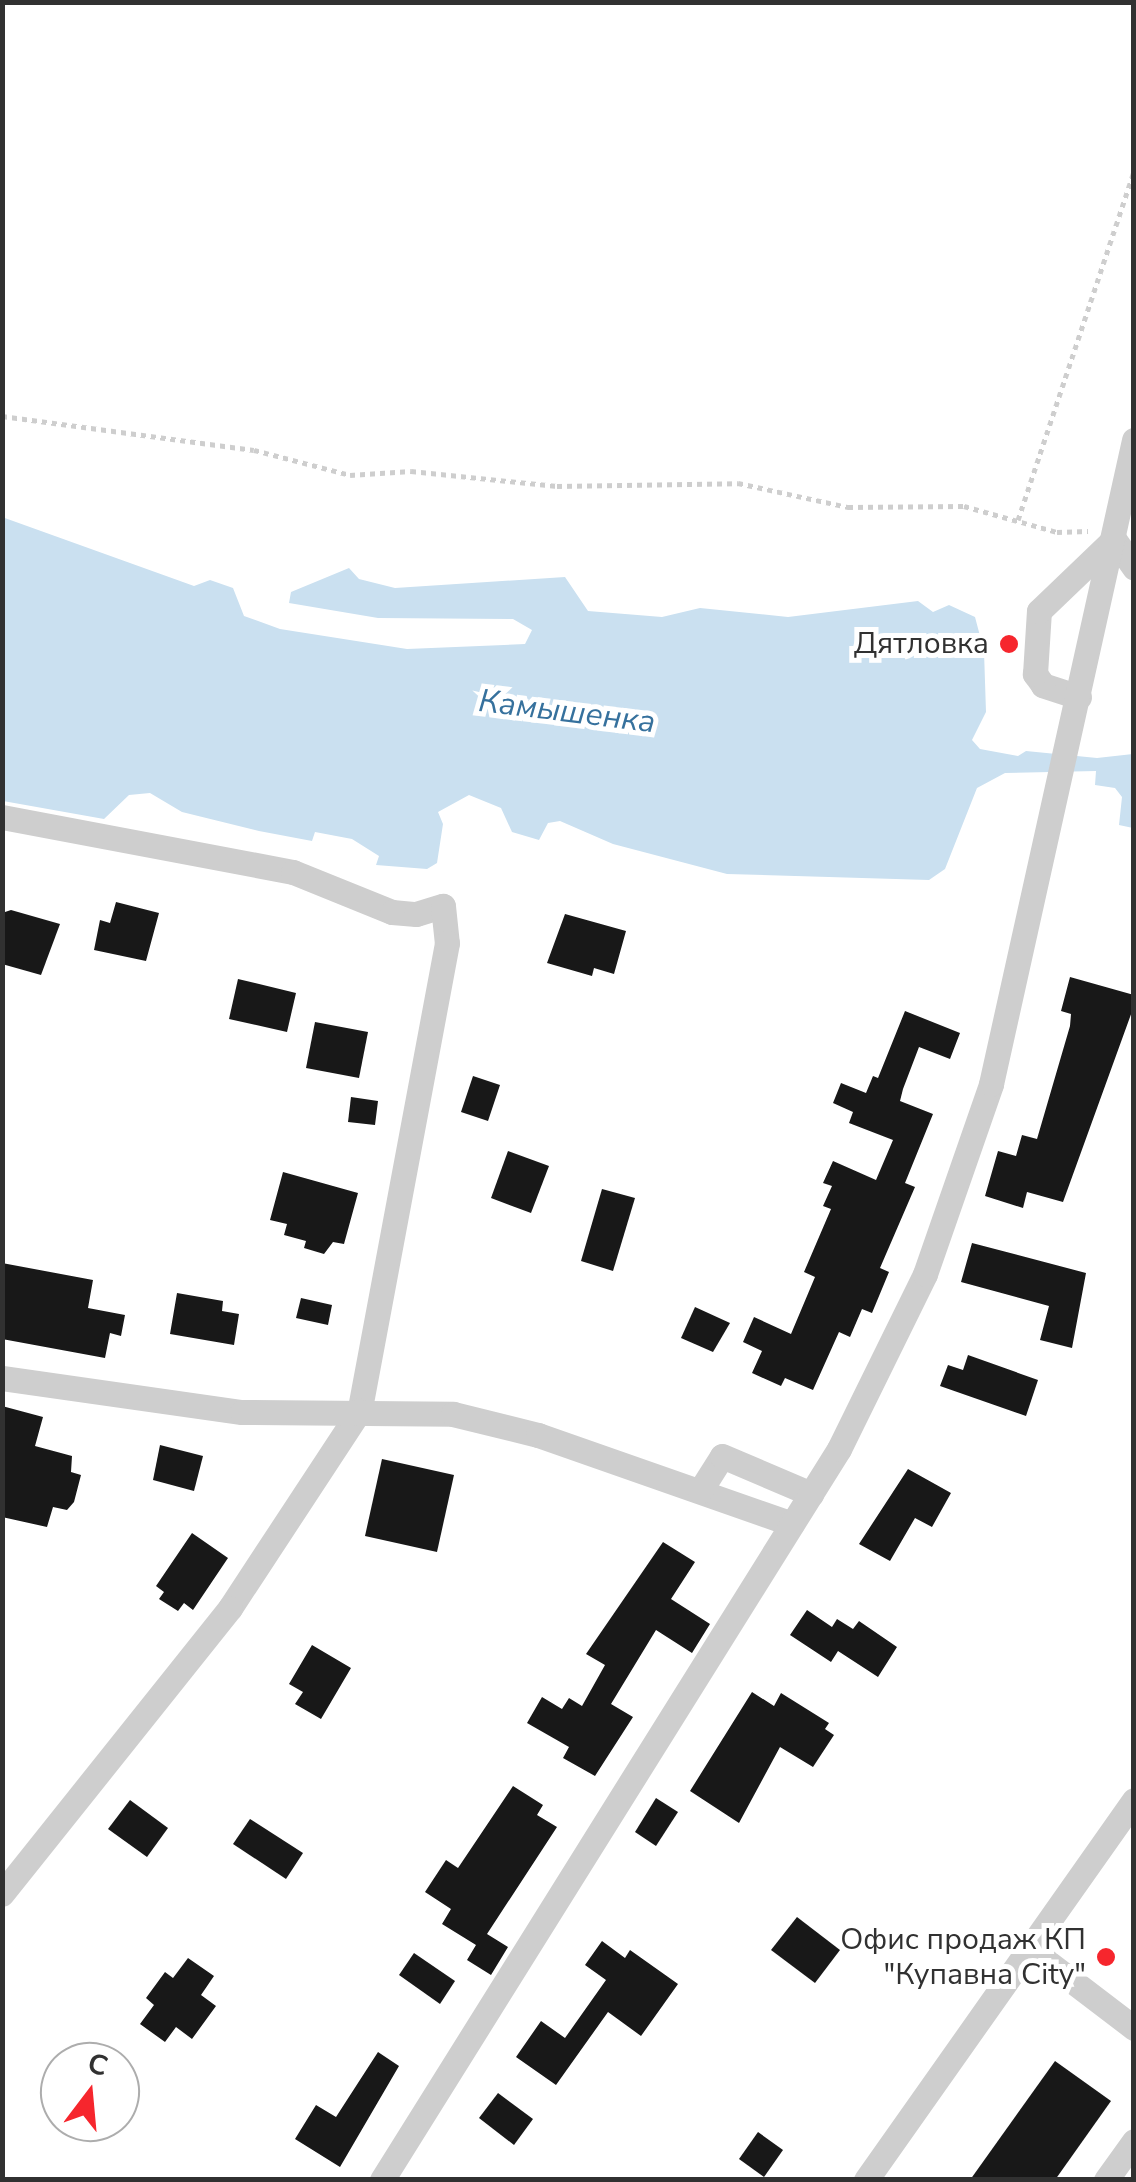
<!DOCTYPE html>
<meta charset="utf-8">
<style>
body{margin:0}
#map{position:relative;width:1136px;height:2182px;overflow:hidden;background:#fff;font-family:"Nunito Sans",sans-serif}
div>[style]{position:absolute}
.water>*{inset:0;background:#cae0f0}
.building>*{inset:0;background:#181818}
.path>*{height:5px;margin-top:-2.5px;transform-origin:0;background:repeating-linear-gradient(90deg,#cecece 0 5px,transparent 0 10px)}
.minor>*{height:25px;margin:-12.5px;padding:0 12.5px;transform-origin:12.5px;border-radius:12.5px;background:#cecece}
.dots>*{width:28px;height:28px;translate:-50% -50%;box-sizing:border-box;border:5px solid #fff;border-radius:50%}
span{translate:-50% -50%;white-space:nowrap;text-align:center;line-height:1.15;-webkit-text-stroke:10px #fff;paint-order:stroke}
.poi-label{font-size:30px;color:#313131}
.right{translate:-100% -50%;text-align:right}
.water-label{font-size:32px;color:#36719d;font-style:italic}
.frame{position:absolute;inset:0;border:5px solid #313131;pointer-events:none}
.north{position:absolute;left:40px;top:2042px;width:100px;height:100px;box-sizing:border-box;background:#fff;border:2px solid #adadad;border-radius:50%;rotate:16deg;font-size:28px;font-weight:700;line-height:40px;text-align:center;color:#313131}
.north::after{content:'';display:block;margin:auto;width:35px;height:45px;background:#f6262d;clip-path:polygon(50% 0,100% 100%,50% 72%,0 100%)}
</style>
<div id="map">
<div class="water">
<i style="clip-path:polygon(2px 517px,194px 586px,210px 580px,233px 588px,244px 616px,280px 629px,407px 649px,525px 644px,532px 630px,513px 619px,378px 618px,289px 603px,291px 592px,349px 568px,359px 579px,395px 588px,565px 577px,588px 611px,662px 617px,700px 608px,788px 617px,918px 601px,933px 612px,949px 605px,975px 617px,984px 651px,986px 712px,972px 740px,980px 749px,1018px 756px,1026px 751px,1097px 758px,1133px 754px,1133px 828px,1119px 825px,1122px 797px,1115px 788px,1095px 785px,1096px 771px,1005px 773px,977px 788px,945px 869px,929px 880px,727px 874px,613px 844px,560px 821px,548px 823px,539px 840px,512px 832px,501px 808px,469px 795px,438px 812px,443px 824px,437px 863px,427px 869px,376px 865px,379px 856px,352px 839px,315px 832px,312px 841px,259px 831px,182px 812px,150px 793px,129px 795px,104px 819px,3px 801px)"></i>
</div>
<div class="building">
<i style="clip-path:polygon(116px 902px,159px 913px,146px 961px,94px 950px,100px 920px,110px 923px)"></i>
<i style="clip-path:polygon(11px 910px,60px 924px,41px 975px,2px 964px,2px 913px)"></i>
<i style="clip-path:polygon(565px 914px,626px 931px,614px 974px,594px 968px,592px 976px,547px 963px)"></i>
<i style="clip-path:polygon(1070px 977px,1134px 995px,1134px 1006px,1063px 1202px,1027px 1192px,1023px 1208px,985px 1196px,998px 1151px,1016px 1156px,1022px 1135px,1037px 1139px,1070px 1026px,1071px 1014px,1061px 1011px)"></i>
<i style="clip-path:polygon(238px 979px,296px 993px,287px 1032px,229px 1019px)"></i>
<i style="clip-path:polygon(905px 1011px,960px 1033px,950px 1059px,919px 1047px,903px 1089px,900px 1101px,933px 1114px,905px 1183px,915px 1187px,880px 1268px,889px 1272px,872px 1313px,862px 1309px,850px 1337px,839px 1332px,813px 1390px,785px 1378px,781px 1386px,752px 1373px,762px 1351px,743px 1342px,754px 1317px,791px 1334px,815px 1277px,804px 1272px,831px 1209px,823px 1206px,832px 1186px,823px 1183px,833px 1161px,876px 1180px,893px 1140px,849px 1123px,853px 1112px,833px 1103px,841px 1083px,866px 1093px,873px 1076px,878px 1078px)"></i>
<i style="clip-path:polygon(315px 1022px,368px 1032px,359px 1078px,306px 1068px)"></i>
<i style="clip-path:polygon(473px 1076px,500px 1085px,488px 1121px,461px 1112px)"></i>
<i style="clip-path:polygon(351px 1097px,378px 1101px,375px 1125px,348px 1122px)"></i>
<i style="clip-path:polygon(508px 1151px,549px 1166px,531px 1213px,491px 1198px)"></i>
<i style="clip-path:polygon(283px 1172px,358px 1193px,344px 1244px,333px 1242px,324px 1254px,304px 1248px,306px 1241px,284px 1235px,287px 1224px,270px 1220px)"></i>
<i style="clip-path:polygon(602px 1189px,635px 1198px,613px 1271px,581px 1261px)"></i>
<i style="clip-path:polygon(972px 1243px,1086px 1273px,1072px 1348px,1040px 1340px,1049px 1306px,961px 1282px)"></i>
<i style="clip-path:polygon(2px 1263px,93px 1280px,88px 1308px,125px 1315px,121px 1336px,110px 1333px,105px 1358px,2px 1339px)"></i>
<i style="clip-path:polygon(177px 1293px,223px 1301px,222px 1311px,239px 1314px,234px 1345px,170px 1334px)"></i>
<i style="clip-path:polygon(301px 1298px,332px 1305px,328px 1325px,296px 1318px)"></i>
<i style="clip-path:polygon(695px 1307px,730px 1323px,713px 1352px,681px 1338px)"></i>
<i style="clip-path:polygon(968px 1355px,1038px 1380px,1026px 1416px,940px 1386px,948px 1365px,963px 1370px)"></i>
<i style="clip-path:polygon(2px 1406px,43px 1417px,35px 1446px,72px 1456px,71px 1472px,81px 1475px,74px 1502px,67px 1510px,53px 1507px,47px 1527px,2px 1517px)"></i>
<i style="clip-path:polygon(160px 1445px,203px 1456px,194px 1491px,153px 1480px)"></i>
<i style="clip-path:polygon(382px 1459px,454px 1475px,437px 1552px,365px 1536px)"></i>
<i style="clip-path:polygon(908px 1469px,951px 1493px,932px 1527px,915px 1518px,890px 1561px,859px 1544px)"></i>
<i style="clip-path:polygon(192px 1533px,228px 1558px,193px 1610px,184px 1603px,178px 1611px,159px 1599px,164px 1592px,156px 1586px)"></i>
<i style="clip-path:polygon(663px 1542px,695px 1562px,671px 1599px,710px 1624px,692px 1653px,656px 1630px,611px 1704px,633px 1717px,595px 1776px,563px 1758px,569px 1747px,527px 1723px,542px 1697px,562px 1709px,569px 1698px,582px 1706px,605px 1665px,586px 1654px)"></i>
<i style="clip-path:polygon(807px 1610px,832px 1627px,837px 1619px,853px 1629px,859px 1621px,897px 1647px,878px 1677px,838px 1651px,831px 1662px,790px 1635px)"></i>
<i style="clip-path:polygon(312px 1645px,351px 1668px,321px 1719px,295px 1704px,303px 1692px,289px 1684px)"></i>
<i style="clip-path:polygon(752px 1692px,774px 1706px,781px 1693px,829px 1723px,825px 1729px,834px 1735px,813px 1767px,780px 1747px,739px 1823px,690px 1791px)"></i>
<i style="clip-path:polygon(513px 1786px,543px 1805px,537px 1815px,557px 1827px,487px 1934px,508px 1947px,491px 1975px,467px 1960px,476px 1945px,442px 1924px,451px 1909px,425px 1892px,446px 1860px,458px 1868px)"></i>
<i style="clip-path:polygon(656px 1798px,678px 1812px,656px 1846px,635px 1832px)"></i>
<i style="clip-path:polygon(130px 1800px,168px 1828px,147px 1857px,108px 1829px)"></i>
<i style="clip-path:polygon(250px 1819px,303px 1853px,286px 1879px,233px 1844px)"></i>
<i style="clip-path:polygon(797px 1917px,840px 1950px,815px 1983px,771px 1950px)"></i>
<i style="clip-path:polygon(602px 1941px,625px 1958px,630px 1950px,678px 1984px,641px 2036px,608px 2012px,556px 2085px,516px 2057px,541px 2021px,565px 2038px,606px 1980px,585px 1965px)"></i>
<i style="clip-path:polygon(414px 1953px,455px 1981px,440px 2004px,399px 1975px)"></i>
<i style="clip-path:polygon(188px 1958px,214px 1976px,201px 1995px,216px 2006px,192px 2039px,176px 2027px,165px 2042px,140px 2024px,154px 2005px,146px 1998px,165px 1972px,173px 1978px)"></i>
<i style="clip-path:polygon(378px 2052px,399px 2066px,340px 2167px,295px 2139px,316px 2105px,336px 2117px)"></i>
<i style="clip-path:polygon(1055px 2061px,1111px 2101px,1055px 2180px,970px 2180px)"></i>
<i style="clip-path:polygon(498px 2093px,533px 2119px,514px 2145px,479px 2118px)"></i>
<i style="clip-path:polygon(758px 2132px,783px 2150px,764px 2177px,739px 2159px)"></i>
</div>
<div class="path">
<i style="left:2px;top:416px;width:254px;rotate:7.7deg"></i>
<i style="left:254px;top:450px;width:99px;rotate:14.6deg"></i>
<i style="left:350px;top:475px;width:61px;rotate:-3.8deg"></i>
<i style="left:411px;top:471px;width:147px;rotate:5.9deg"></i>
<i style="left:557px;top:486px;width:181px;rotate:-0.9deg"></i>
<i style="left:738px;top:483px;width:113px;rotate:12.3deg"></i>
<i style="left:848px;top:507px;width:116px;rotate:-0.5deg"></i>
<i style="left:964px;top:506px;width:97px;rotate:15.6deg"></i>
<i style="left:1057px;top:532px;width:31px;rotate:-2deg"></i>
<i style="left:1018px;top:520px;width:368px;rotate:-71.6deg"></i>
</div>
<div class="minor">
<i style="left:1114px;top:539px;width:35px;rotate:55deg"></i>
<i style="left:1079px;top:697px;width:38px;rotate:-162deg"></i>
<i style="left:1043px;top:685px;width:14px;rotate:-126deg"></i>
<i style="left:1035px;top:674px;width:63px;rotate:-86.4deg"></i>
<i style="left:1039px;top:611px;width:104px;rotate:-43.8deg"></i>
<i style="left:2px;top:817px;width:296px;rotate:10.7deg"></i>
<i style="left:293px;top:872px;width:107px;rotate:22deg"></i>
<i style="left:392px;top:912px;width:24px;rotate:5deg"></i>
<i style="left:416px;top:914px;width:28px;rotate:-17deg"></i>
<i style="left:443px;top:906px;width:37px;rotate:84deg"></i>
<i style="left:447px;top:943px;width:475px;rotate:100.6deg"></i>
<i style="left:360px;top:1410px;width:237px;rotate:123.3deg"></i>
<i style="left:230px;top:1608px;width:366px;rotate:128.6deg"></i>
<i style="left:2px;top:1378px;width:242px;rotate:8.1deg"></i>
<i style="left:242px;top:1412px;width:211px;rotate:0.5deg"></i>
<i style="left:453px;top:1414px;width:88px;rotate:13.9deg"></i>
<i style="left:538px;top:1435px;width:269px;rotate:19.3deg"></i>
<i style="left:700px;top:1491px;width:41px;rotate:-57.8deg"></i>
<i style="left:722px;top:1456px;width:97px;rotate:23.1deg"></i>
<i style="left:1029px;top:1948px;width:132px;rotate:37.3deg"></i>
<i style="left:382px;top:2180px;width:862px;rotate:-57.99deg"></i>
<i style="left:839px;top:1449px;width:195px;rotate:-63.8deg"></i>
<i style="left:925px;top:1274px;width:201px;rotate:-70.8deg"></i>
<i style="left:991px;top:1084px;width:660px;rotate:-77.48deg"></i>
<i style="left:866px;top:2180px;width:465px;rotate:-54.8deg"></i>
<i style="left:1106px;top:2180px;width:48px;rotate:-54.3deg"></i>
</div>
<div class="dots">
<i style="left:1009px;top:644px;background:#f6262d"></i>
<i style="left:1106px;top:1957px;background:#f6262d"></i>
</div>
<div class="poi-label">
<span class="right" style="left:989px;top:644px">Дятловка</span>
<span class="right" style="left:1086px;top:1957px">Офис продаж КП<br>"Купавна City"</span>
</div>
<div class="water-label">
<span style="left:567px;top:712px;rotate:7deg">Камышенка</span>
</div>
<div class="frame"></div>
<div class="north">С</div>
</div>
